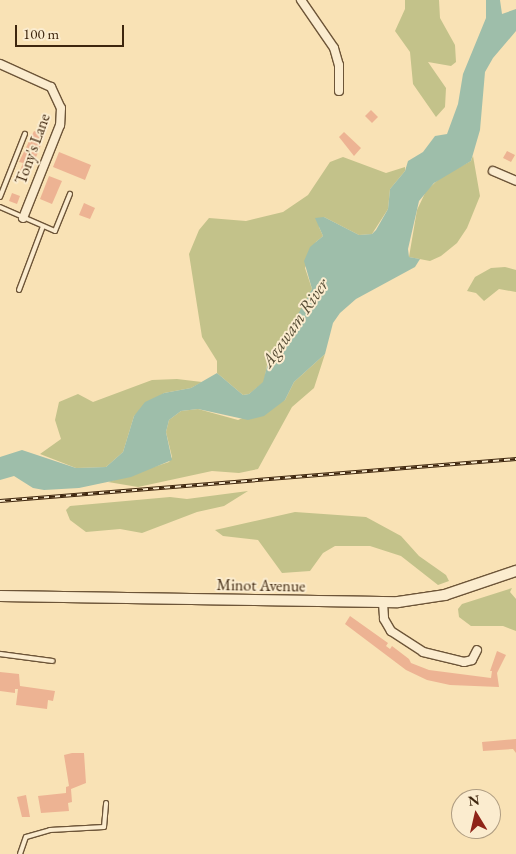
<!DOCTYPE html>
<style>
body{margin:0}
#map{position:relative;width:516px;height:854px;overflow:hidden;background:#f9e2b5;font-family:"EB Garamond",serif}
div>[style]{position:absolute}
.green>*{inset:0;background:#c3c28a}
.water>*{inset:0;background:#9ebeaa}
.building>*{inset:0;background:#edb393}
.roads{filter:drop-shadow(1px 0 #6d5538) drop-shadow(-1px 0 #6d5538) drop-shadow(0 1px #6d5538) drop-shadow(0 -1px #6d5538)}
.service>*{height:4px;margin:-2px;padding:0 2px;transform-origin:2px;border-radius:2px;background:#fbeccf}
.minor>*{height:8px;margin:-4px;padding:0 4px;transform-origin:4px;border-radius:4px;background:#fbeccf}
.secondary>*{height:10px;margin:-5px;padding:0 5px;transform-origin:5px;border-radius:5px;background:#fbeccf}
.rail>*{height:4px;margin-top:-2px;transform-origin:0;background:repeating-linear-gradient(90deg,#fbeccf 0 5.5px,#3e260e 0 11px);box-sizing:border-box;border-block:1px solid #3e260e}
span{translate:-50% -50%;white-space:nowrap;text-align:center;line-height:1.15;-webkit-text-stroke:4px #fbeccf;paint-order:stroke}
.street-label{font-size:16px;color:#3e260e}
.water-label{font-size:18px;color:#564c35;font-style:italic}
.north{position:absolute;left:451px;top:789px;width:50px;height:50px;box-sizing:border-box;background:#fbeccf;border:1px solid #af9d82;border-radius:50%;rotate:351deg;font-size:14px;font-weight:700;line-height:20px;text-align:center;color:#3e260e}
.north::after{content:'';display:block;margin:auto;width:18px;height:22px;background:#8f2418;clip-path:polygon(50% 0,100% 100%,50% 72%,0 100%)}
.scale{position:absolute;left:15px;top:25px;width:109px;height:22px;box-sizing:border-box;border:2px solid #3e260e;border-top:0;padding-left:6px;font-size:15px;line-height:18px;white-space:nowrap;color:#3e260e;-webkit-text-stroke:4px #fbeccf;paint-order:stroke}
</style>
<div id="map">
<div class="green">
<i style="clip-path:polygon(405px 0,439px 0,440px 18px,455px 45px,456px 62px,451px 66px,428px 62px,446px 88px,445px 107px,436px 117px,413px 84px,410px 52px,395px 31px,405px 9px)"></i>
<i style="clip-path:polygon(473px 156px,480px 196px,467px 228px,457px 243px,441px 256px,430px 261px,409px 257px,417px 210px,426px 191px,441px 177px,471px 161px)"></i>
<i style="clip-path:polygon(343px 157px,386px 173px,405px 167px,405px 171px,390px 189px,388px 209px,372px 234px,359px 235px,324px 217px,319px 227px,323px 236px,316px 242px,305px 268px,312px 289px,307px 302px,268px 359px,264px 382px,249px 394px,243px 395px,217px 373px,217px 361px,202px 337px,189px 254px,199px 230px,209px 218px,246px 221px,283px 212px,308px 195px,330px 162px)"></i>
<i style="clip-path:polygon(505px 267px,516px 270px,516px 292px,499px 289px,484px 301px,476px 293px,467px 291px,475px 277px,491px 268px)"></i>
<i style="clip-path:polygon(325px 354px,314px 388px,292px 407px,258px 469px,239px 473px,212px 471px,138px 487px,108px 482px,169px 462px,172px 457px,166px 432px,169px 420px,181px 411px,198px 409px,238px 420px,285px 400px,294px 382px)"></i>
<i style="clip-path:polygon(177px 379px,202px 382px,191px 388px,164px 393px,134px 416px,123px 452px,106px 467px,76px 468px,40px 454px,61px 439px,55px 420px,59px 402px,78px 394px,93px 402px,152px 380px)"></i>
<i style="clip-path:polygon(248px 491px,224px 506px,197px 512px,142px 533px,120px 529px,86px 532px,70px 520px,66px 510px,70px 506px,170px 497px,187px 499px)"></i>
<i style="clip-path:polygon(295px 512px,366px 517px,401px 536px,419px 556px,446px 575px,449px 581px,438px 585px,401px 556px,370px 546px,335px 546px,323px 553px,310px 571px,282px 573px,258px 540px,223px 536px,215px 530px)"></i>
<i style="clip-path:polygon(512px 588px,510px 592px,516px 599px,516px 631px,503px 626px,471px 626px,459px 617px,458px 609px,462px 604px)"></i>
</div>
<div class="water">
<i style="clip-path:polygon(486px 0,500px 0,502px 14px,516px 9px,516px 31px,493px 58px,485px 72px,480px 130px,471px 161px,434px 183px,419px 201px,408px 249px,409px 257px,420px 259px,415px 267px,356px 299px,340px 313px,333px 323px,325px 354px,294px 382px,285px 400px,264px 416px,248px 420px,198px 409px,181px 411px,169px 420px,166px 432px,172px 460px,131px 477px,79px 488px,44px 490px,33px 488px,14px 476px,0 480px,0 457px,22px 450px,76px 468px,106px 467px,123px 452px,134px 416px,145px 402px,164px 393px,191px 388px,217px 373px,243px 395px,249px 394px,263px 382px,271px 351px,283px 341px,312px 289px,304px 261px,310px 247px,323px 236px,315px 218px,324px 217px,359px 235px,372px 234px,376px 230px,388px 209px,390px 189px,405px 171px,408px 161px,423px 152px,435px 136px,447px 134px,458px 104px,463px 74px,486px 18px)"></i>
</div>
<div class="building">
<i style="clip-path:polygon(371px 110px,378px 117px,372px 123px,365px 116px)"></i>
<i style="clip-path:polygon(34px 131px,45px 135px,28px 177px,19px 173px,23px 163px,19px 162px)"></i>
<i style="clip-path:polygon(344px 132px,361px 148px,354px 156px,339px 137px)"></i>
<i style="clip-path:polygon(507px 151px,515px 155px,511px 162px,503px 158px)"></i>
<i style="clip-path:polygon(59px 152px,91px 165px,85px 180px,53px 167px)"></i>
<i style="clip-path:polygon(49px 176px,62px 181px,52px 204px,40px 199px)"></i>
<i style="clip-path:polygon(12px 193px,20px 196px,17px 204px,9px 201px)"></i>
<i style="clip-path:polygon(84px 203px,95px 208px,90px 219px,79px 215px)"></i>
<i style="clip-path:polygon(350px 616px,388px 643px,386px 646px,390px 649px,392px 646px,409px 659px,411px 663px,429px 670px,491px 678px,492px 671px,490px 671px,497px 651px,506px 655px,497px 673px,499px 687px,450px 685px,427px 680px,406px 670px,345px 624px)"></i>
<i style="clip-path:polygon(0 672px,19px 674px,20px 686px,55px 691px,53px 701px,48px 700px,47px 709px,16px 705px,18px 689px,15px 689px,15px 693px,0 691px)"></i>
<i style="clip-path:polygon(516px 739px,516px 753px,513px 749px,483px 751px,482px 742px)"></i>
<i style="clip-path:polygon(72px 753px,84px 753px,86px 783px,71px 789px,72px 802px,68px 803px,69px 811px,41px 813px,38px 796px,66px 793px,66px 787px,69px 786px,64px 755px)"></i>
<i style="clip-path:polygon(26px 795px,30px 817px,22px 817px,17px 797px)"></i>
</div>
<div class="roads">
<div class="service">
<i style="left:0;top:197px;width:68px;rotate:-68.4deg"></i>
<i style="left:0;top:207px;width:60px;rotate:23.6deg"></i>
<i style="left:55px;top:231px;width:40px;rotate:-68deg"></i>
<i style="left:19px;top:290px;width:68px;rotate:-69.4deg"></i>
<i style="left:0;top:654px;width:53px;rotate:7.5deg"></i>
<i style="left:20px;top:854px;width:18px;rotate:-71deg"></i>
<i style="left:26px;top:837px;width:25px;rotate:-16deg"></i>
<i style="left:50px;top:830px;width:54px;rotate:-3.2deg"></i>
<i style="left:104px;top:827px;width:24px;rotate:-85deg"></i>
</div>
<div class="minor">
<i style="left:301px;top:0;width:58px;rotate:55.5deg"></i>
<i style="left:334px;top:48px;width:18px;rotate:74deg"></i>
<i style="left:339px;top:65px;width:26px;rotate:90deg"></i>
<i style="left:0;top:64px;width:56px;rotate:24.3deg"></i>
<i style="left:51px;top:87px;width:23px;rotate:65deg"></i>
<i style="left:61px;top:108px;width:17px;rotate:93deg"></i>
<i style="left:60px;top:125px;width:100px;rotate:111.7deg"></i>
<i style="left:493px;top:171px;width:25px;rotate:23deg"></i>
<i style="left:383px;top:603px;width:16px;rotate:86deg"></i>
<i style="left:384px;top:619px;width:14px;rotate:60deg"></i>
<i style="left:391px;top:631px;width:38px;rotate:33deg"></i>
<i style="left:423px;top:652px;width:42px;rotate:13.7deg"></i>
<i style="left:464px;top:662px;width:8px;rotate:-14deg"></i>
<i style="left:472px;top:660px;width:11px;rotate:-63deg"></i>
</div>
<div class="secondary">
<i style="left:0;top:596px;width:398px;rotate:0.9deg"></i>
<i style="left:398px;top:602px;width:48px;rotate:-8.5deg"></i>
<i style="left:445px;top:595px;width:75px;rotate:-18.7deg"></i>
</div>
</div>
<div class="rail">
<i style="left:0;top:501px;width:518px;rotate:-4.65deg"></i>
</div>
<div class="street-label">
<span style="left:33px;top:149px;rotate:-70deg">Tony's Lane</span>
<span style="left:261px;top:586px;rotate:1deg">Minot Avenue</span>
</div>
<div class="water-label">
<span style="left:295px;top:323px;rotate:-55deg">Agawam River</span>
</div>
<div class="north">N</div>
<div class="scale">100 m</div>
</div>
